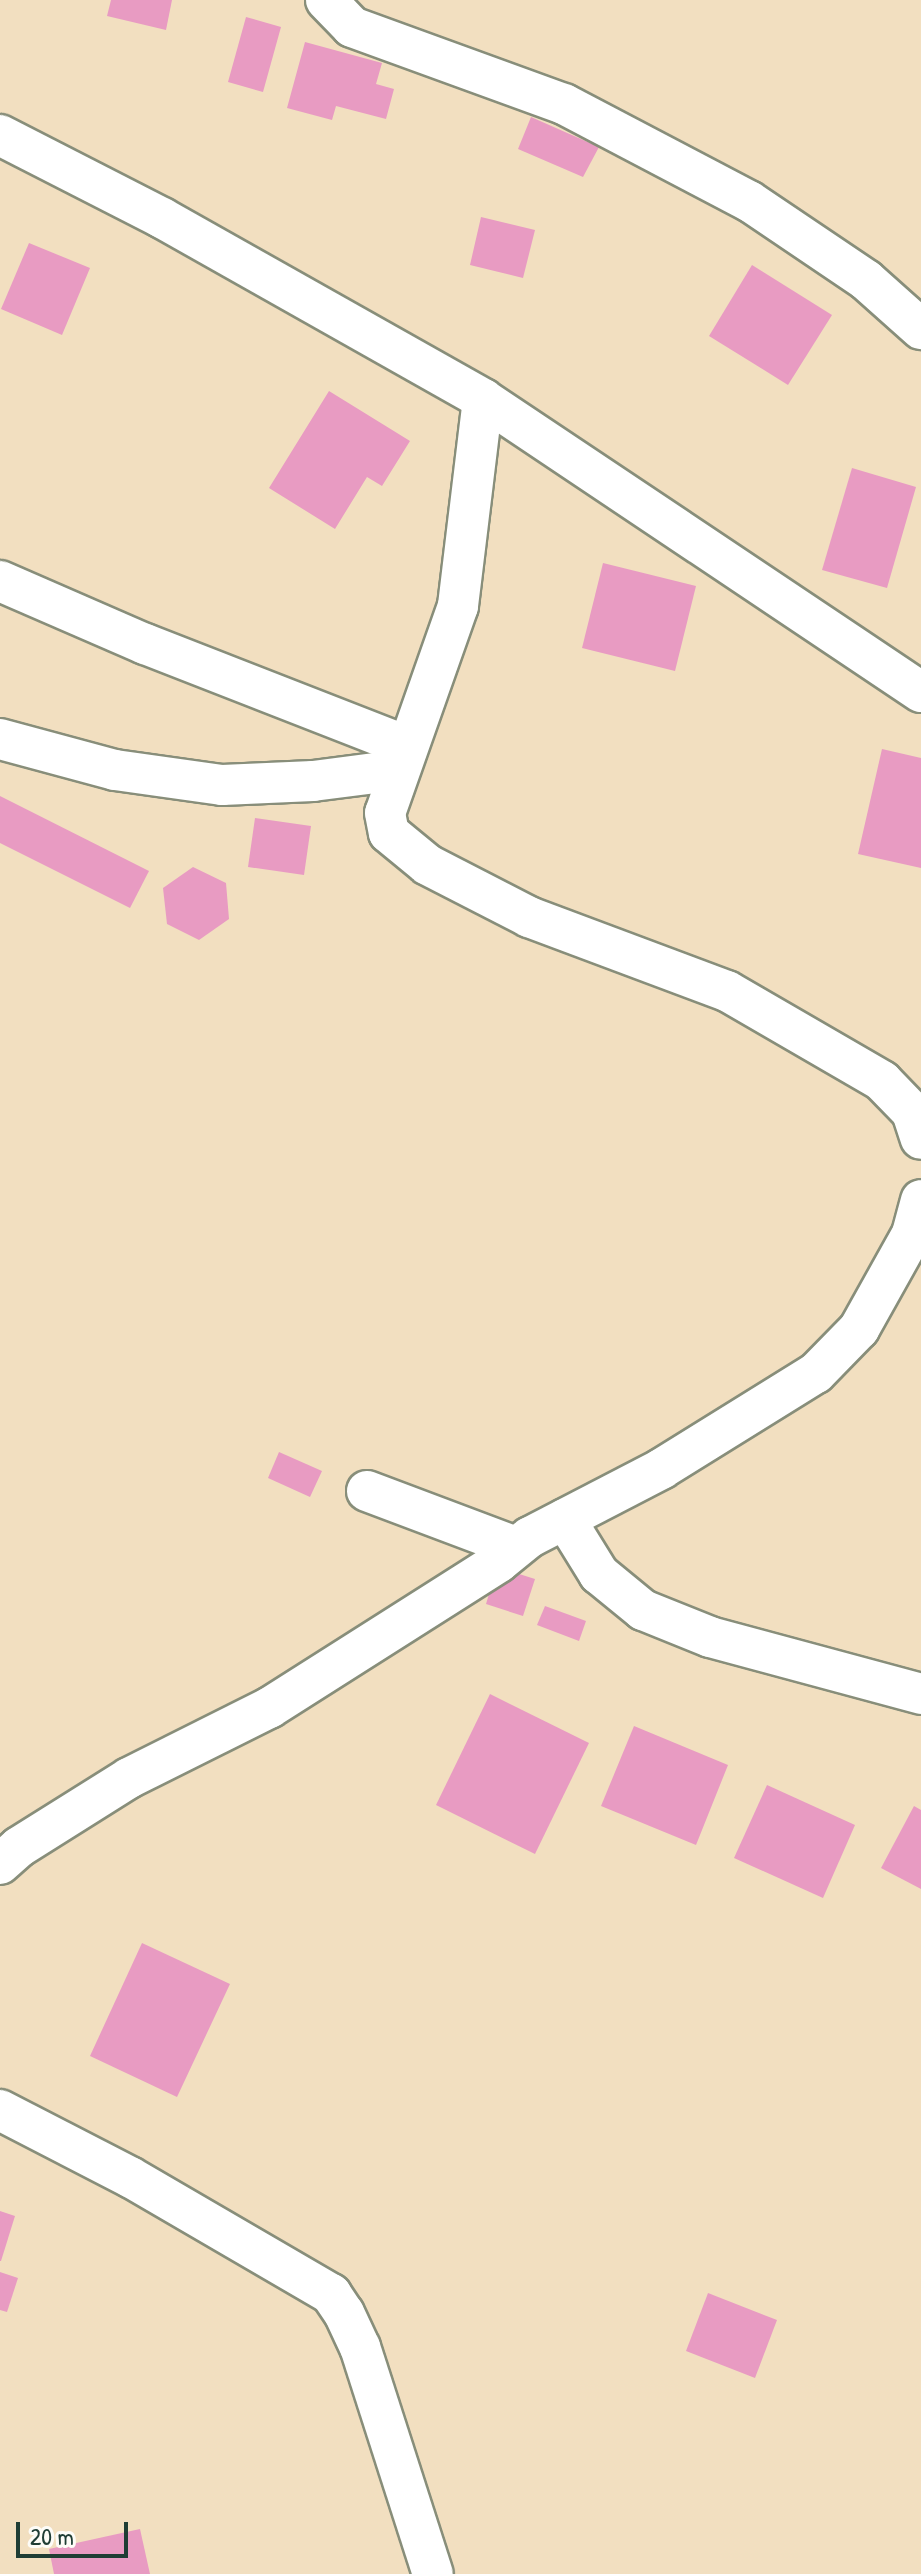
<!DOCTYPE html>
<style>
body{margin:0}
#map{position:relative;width:921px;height:2574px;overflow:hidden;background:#f2dfc0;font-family:"Patrick Hand",sans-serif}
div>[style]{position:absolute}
.building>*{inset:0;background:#e89bc2}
.roads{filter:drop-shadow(2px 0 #888e7a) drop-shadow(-2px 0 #888e7a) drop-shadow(0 2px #888e7a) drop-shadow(0 -2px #888e7a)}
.minor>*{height:40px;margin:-20px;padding:0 20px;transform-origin:20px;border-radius:20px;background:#fff}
span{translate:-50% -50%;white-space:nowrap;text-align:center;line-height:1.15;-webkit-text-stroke:6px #fdfcf7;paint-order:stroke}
.scale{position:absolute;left:16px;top:2522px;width:112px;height:36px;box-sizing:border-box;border:4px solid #1f3d34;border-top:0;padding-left:10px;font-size:24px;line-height:28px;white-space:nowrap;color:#1f3d34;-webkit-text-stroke:6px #fdfcf7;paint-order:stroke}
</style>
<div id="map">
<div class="building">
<i style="clip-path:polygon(111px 0,172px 0,166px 30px,107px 16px)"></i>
<i style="clip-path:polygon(246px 17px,281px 27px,263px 92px,228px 82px)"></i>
<i style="clip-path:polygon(305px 42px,382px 63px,376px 84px,394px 89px,386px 119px,336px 106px,332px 120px,287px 108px)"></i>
<i style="clip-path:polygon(531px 117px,599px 147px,583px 177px,518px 149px)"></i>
<i style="clip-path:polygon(481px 217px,535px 230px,523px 278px,470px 265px)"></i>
<i style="clip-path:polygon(29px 243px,90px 268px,62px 335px,1px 309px)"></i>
<i style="clip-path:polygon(752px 265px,832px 315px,788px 385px,709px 336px)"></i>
<i style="clip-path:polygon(329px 391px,410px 441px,382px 486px,367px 477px,335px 529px,269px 488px)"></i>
<i style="clip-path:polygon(852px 468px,916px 487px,887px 588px,822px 570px)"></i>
<i style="clip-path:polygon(603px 563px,696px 586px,675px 671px,582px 648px)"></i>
<i style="clip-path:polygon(882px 749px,921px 758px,921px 868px,858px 854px)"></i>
<i style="clip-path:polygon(0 796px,149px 871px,130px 908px,0 843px)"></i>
<i style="clip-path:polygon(255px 818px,311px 826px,304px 875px,248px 867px)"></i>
<i style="clip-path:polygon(193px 867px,226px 883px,229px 919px,199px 940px,167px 924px,163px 888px)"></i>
<i style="clip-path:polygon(279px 1452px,322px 1471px,310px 1497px,268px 1478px)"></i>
<i style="clip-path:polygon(497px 1567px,535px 1579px,523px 1616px,486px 1604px)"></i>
<i style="clip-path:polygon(545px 1606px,586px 1621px,579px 1641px,537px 1625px)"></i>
<i style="clip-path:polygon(490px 1694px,589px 1743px,535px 1854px,436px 1805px)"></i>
<i style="clip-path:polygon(634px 1726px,728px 1765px,696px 1845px,601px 1806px)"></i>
<i style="clip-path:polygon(767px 1785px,855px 1825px,823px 1898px,734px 1858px)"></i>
<i style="clip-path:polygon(914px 1806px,921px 1810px,921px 1889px,881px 1868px)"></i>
<i style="clip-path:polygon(142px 1943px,230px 1984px,177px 2097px,90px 2056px)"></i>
<i style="clip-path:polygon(0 2211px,15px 2216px,1px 2261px,0 2261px)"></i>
<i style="clip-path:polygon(0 2272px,18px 2278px,7px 2312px,0 2310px)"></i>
<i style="clip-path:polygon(708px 2293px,777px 2320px,755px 2378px,686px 2351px)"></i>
<i style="clip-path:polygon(140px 2529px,150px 2574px,54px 2574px,49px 2549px)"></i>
</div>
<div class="roads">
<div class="minor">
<i style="left:326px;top:0;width:37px;rotate:46deg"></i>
<i style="left:352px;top:27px;width:226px;rotate:20deg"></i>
<i style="left:564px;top:104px;width:209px;rotate:27.7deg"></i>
<i style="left:749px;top:201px;width:141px;rotate:34deg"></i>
<i style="left:866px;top:280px;width:74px;rotate:41.7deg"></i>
<i style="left:0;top:135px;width:182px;rotate:27.1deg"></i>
<i style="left:162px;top:218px;width:369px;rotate:29.4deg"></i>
<i style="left:483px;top:399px;width:527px;rotate:33.78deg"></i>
<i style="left:483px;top:399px;width:209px;rotate:96.9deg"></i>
<i style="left:458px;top:606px;width:219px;rotate:109.4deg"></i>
<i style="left:385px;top:813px;width:20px;rotate:79deg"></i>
<i style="left:389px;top:833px;width:50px;rotate:39.4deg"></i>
<i style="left:428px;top:865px;width:114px;rotate:27.2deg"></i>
<i style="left:529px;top:917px;width:211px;rotate:20.5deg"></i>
<i style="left:727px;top:991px;width:179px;rotate:30.1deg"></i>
<i style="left:882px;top:1081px;width:43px;rotate:45.9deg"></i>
<i style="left:912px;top:1112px;width:28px;rotate:72deg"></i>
<i style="left:0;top:581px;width:158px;rotate:23.5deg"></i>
<i style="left:145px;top:644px;width:281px;rotate:21.3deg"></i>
<i style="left:0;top:739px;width:119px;rotate:15.1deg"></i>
<i style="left:115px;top:770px;width:108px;rotate:8deg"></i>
<i style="left:222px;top:785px;width:91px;rotate:-2.5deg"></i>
<i style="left:313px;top:781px;width:87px;rotate:-7.3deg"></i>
<i style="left:367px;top:1491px;width:159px;rotate:20.6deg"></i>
<i style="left:565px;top:1519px;width:65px;rotate:58.3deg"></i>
<i style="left:599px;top:1574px;width:57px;rotate:39.3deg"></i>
<i style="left:643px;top:1610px;width:72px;rotate:21.9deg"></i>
<i style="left:710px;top:1637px;width:219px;rotate:15.1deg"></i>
<i style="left:0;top:1864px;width:25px;rotate:-42deg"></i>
<i style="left:19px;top:1847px;width:130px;rotate:-32.1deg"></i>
<i style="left:129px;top:1778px;width:157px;rotate:-26.6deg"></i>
<i style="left:269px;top:1708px;width:272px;rotate:-32.4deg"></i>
<i style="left:499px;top:1562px;width:40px;rotate:-39deg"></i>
<i style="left:530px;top:1537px;width:148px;rotate:-27.4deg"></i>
<i style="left:661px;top:1469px;width:182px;rotate:-31.8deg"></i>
<i style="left:816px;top:1373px;width:62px;rotate:-45.7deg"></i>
<i style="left:859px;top:1329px;width:109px;rotate:-60.8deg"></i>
<i style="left:912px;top:1234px;width:35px;rotate:-75deg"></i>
<i style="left:0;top:2110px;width:146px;rotate:27.3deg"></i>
<i style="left:130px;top:2177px;width:233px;rotate:30.2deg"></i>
<i style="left:331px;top:2294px;width:23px;rotate:56deg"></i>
<i style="left:344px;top:2313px;width:38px;rotate:65deg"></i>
<i style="left:360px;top:2347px;width:238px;rotate:72.2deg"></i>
</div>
</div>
<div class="scale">20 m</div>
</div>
